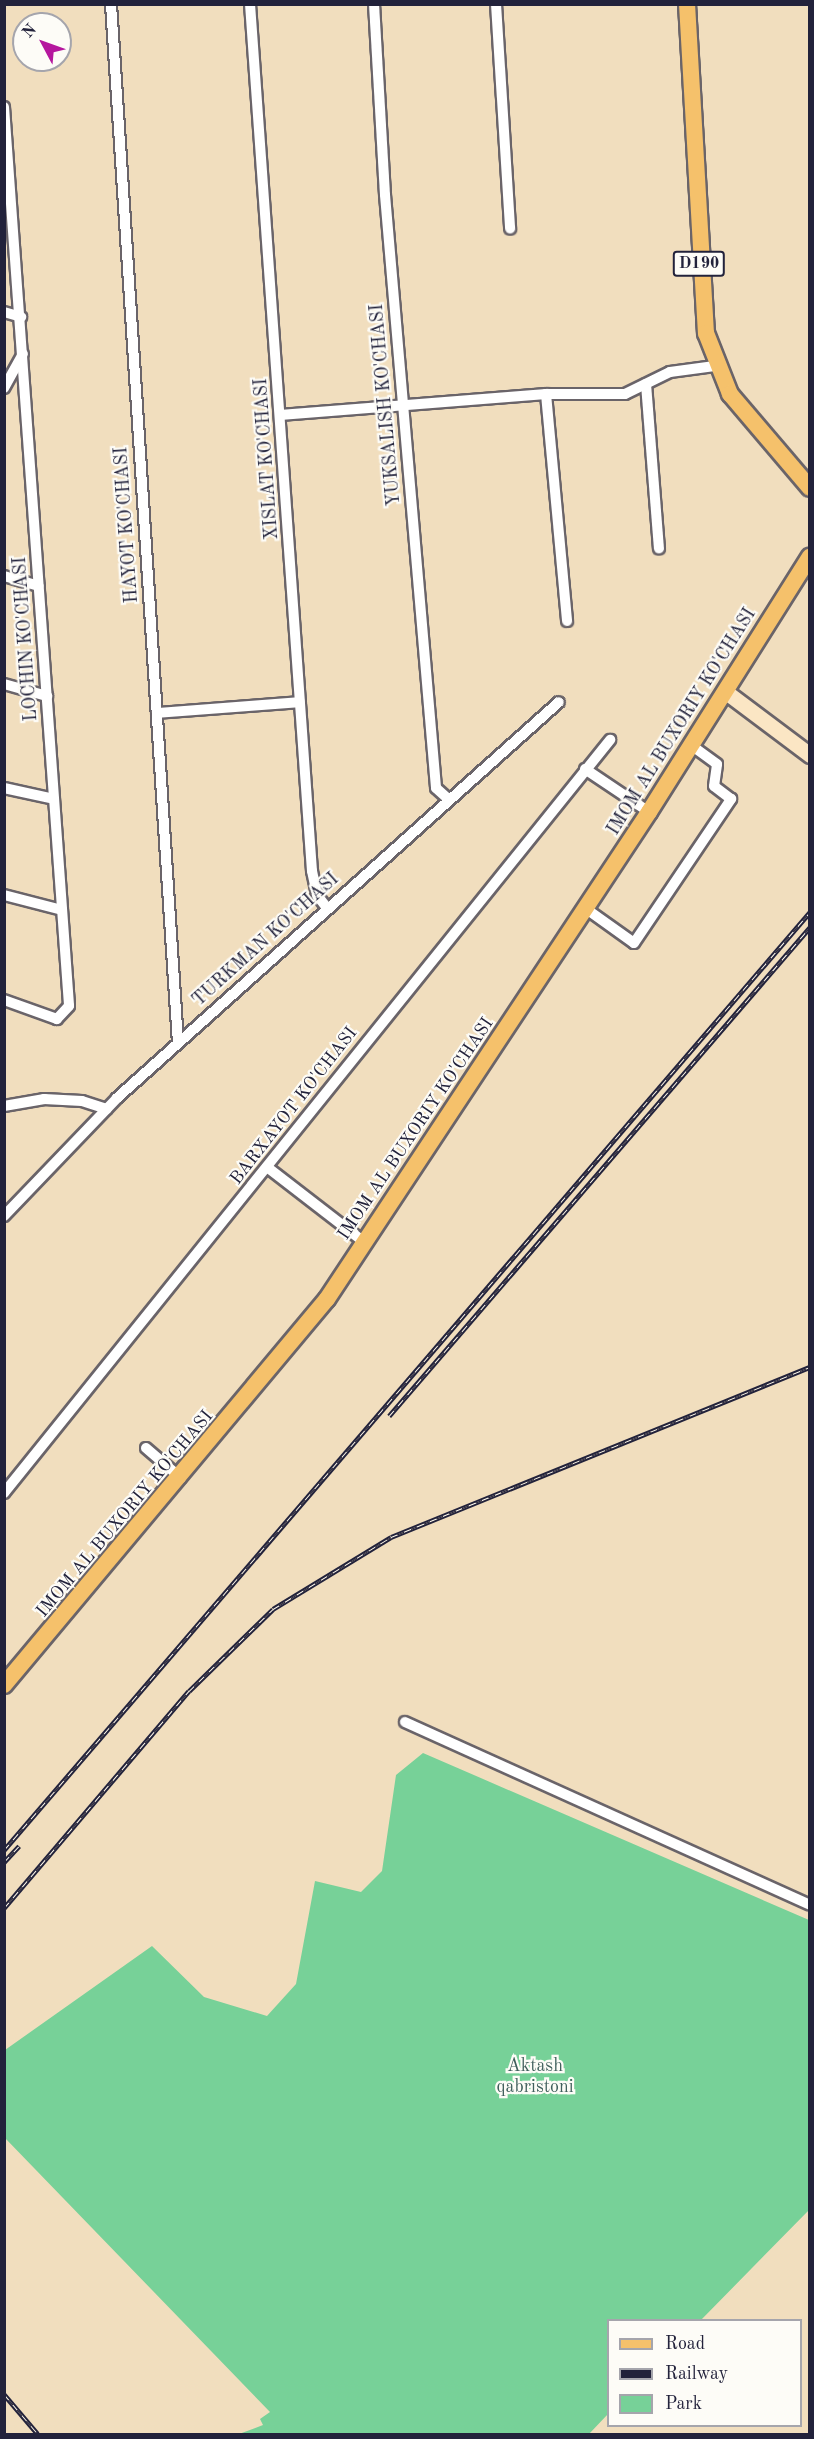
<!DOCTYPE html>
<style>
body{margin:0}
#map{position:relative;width:814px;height:2439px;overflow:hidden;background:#f1debe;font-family:"Old Standard TT",serif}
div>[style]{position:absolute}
.green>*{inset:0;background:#77d198}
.roads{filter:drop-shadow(2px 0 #6a6469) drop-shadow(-2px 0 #6a6469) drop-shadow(0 2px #6a6469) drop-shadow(0 -2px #6a6469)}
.street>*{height:10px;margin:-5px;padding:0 5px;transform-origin:5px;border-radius:5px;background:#fff}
.secondary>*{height:15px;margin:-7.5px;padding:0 7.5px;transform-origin:7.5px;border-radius:7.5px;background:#fbe6c4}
.primary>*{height:16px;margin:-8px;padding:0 8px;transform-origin:8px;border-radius:8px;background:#f5c16b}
.rail>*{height:4.5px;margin-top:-2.25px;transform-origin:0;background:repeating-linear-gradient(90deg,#fdfcf7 0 7px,#22223b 0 14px);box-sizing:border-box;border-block:2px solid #22223b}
span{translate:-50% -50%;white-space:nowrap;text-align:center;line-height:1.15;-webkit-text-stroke:4.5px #fdfcf7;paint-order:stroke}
.shield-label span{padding:2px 4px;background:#fdfcf7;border:2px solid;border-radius:4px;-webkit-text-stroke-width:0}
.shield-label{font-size:16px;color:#22223b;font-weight:700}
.street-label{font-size:18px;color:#22223b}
.park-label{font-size:18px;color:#405f5c}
.frame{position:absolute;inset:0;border:6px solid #22223b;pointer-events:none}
.legend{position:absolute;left:607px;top:2319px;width:195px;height:108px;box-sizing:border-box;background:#fdfcf7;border:2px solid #a5a5ac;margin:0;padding:8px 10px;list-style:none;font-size:18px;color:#22223b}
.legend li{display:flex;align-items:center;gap:12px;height:30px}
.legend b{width:30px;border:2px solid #a5a5ac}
.north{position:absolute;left:12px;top:12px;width:60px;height:60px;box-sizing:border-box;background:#fdfcf7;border:2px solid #a5a5ac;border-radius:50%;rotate:311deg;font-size:16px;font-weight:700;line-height:24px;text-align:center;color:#22223b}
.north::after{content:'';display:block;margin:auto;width:21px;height:27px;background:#b5179e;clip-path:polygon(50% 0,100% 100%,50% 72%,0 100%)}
</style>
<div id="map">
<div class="green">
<i style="clip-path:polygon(423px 1753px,809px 1920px,809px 2210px,701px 2320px,608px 2320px,608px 2414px,589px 2434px,239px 2434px,263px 2425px,260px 2419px,270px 2412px,5px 2138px,5px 2050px,152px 1946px,204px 1997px,267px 2016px,296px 1984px,315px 1881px,361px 1892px,382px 1871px,396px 1775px)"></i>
</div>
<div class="roads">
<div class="street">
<i style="left:111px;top:4px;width:1040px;rotate:86.31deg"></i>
<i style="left:250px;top:4px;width:869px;rotate:85.91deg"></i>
<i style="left:312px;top:871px;width:25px;rotate:78deg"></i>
<i style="left:317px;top:895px;width:16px;rotate:52deg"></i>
<i style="left:374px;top:4px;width:191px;rotate:86.7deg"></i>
<i style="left:385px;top:195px;width:595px;rotate:85.08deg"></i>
<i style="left:436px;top:788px;width:15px;rotate:42deg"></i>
<i style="left:496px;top:4px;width:225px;rotate:86.4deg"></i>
<i style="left:4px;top:107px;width:901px;rotate:85.86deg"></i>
<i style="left:69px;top:1006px;width:18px;rotate:133deg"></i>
<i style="left:57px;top:1019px;width:56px;rotate:-160.3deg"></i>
<i style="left:4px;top:312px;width:18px;rotate:16deg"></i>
<i style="left:646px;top:384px;width:165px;rotate:85.5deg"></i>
<i style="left:4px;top:388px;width:39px;rotate:-61deg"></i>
<i style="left:546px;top:394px;width:228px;rotate:84.7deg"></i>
<i style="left:280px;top:415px;width:267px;rotate:-4.5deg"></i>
<i style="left:546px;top:394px;width:79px"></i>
<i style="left:625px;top:394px;width:50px;rotate:-26.1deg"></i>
<i style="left:670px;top:372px;width:45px;rotate:-7.6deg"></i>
<i style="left:4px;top:576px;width:36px;rotate:16deg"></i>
<i style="left:4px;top:684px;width:45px;rotate:15.6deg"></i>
<i style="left:157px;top:713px;width:143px;rotate:-4.4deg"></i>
<i style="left:585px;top:769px;width:77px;rotate:33.9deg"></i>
<i style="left:4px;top:788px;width:51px;rotate:12.4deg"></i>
<i style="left:4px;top:895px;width:60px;rotate:14.5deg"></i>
<i style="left:585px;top:908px;width:60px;rotate:35.5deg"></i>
<i style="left:634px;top:943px;width:174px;rotate:-56deg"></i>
<i style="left:731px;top:799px;width:21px;rotate:-143deg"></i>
<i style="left:714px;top:786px;width:22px;rotate:-82deg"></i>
<i style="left:717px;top:764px;width:31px;rotate:-144deg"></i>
<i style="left:4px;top:1106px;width:41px;rotate:-9.9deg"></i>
<i style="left:44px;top:1099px;width:38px;rotate:3deg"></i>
<i style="left:82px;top:1101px;width:26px;rotate:18deg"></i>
<i style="left:267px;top:1167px;width:123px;rotate:37.7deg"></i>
<i style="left:4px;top:1216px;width:163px;rotate:-46.2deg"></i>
<i style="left:117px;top:1098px;width:593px;rotate:-41.86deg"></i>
<i style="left:146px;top:1448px;width:46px;rotate:40.6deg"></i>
<i style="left:4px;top:1493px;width:967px;rotate:-51.17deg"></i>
<i style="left:405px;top:1722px;width:444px;rotate:24.3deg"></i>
</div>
<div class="secondary">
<i style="left:726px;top:692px;width:105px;rotate:36.9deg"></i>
</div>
<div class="primary">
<i style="left:687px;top:4px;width:330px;rotate:86.7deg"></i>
<i style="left:706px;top:333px;width:66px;rotate:68.5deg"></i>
<i style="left:730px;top:394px;width:123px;rotate:49.6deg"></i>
<i style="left:4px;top:1685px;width:503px;rotate:-50.08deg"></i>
<i style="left:327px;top:1299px;width:584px;rotate:-56.53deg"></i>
<i style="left:649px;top:812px;width:302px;rotate:-57.8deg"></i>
</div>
</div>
<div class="rail">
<i style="left:389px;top:1416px;width:645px;rotate:-49.27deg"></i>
<i style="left:4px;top:1850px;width:1237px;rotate:-49.33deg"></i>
<i style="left:4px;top:1862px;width:22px;rotate:-47deg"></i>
<i style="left:4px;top:1908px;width:285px;rotate:-49.6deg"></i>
<i style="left:189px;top:1691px;width:117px;rotate:-44.3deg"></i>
<i style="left:273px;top:1609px;width:138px;rotate:-31.4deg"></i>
<i style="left:391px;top:1537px;width:452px;rotate:-22.1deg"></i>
<i style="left:4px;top:2394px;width:52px;rotate:49.6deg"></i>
</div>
<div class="shield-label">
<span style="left:699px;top:264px">D190</span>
</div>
<div class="street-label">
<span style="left:386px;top:405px;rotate:-95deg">YUKSALISH KO'CHASI</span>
<span style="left:267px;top:459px;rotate:-94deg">XISLAT KO'CHASI</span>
<span style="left:127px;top:525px;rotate:-94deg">HAYOT KO'CHASI</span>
<span style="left:26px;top:639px;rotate:-94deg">LOCHIN KO'CHASI</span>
<span style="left:682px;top:722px;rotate:-58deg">IMOM AL BUXORIY KO'CHASI</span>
<span style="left:266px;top:940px;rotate:-42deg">TURKMAN KO'CHASI</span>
<span style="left:294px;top:1106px;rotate:-52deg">BARXAYOT KO'CHASI</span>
<span style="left:416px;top:1129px;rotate:-56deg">IMOM AL BUXORIY KO'CHASI</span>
<span style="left:125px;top:1514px;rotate:-50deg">IMOM AL BUXORIY KO'CHASI</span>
</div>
<div class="park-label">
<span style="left:535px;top:2077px">Aktash<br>qabristoni</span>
</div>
<div class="frame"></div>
<ul class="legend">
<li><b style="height:8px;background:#f5c16b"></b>Road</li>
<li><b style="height:8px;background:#22223b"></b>Railway</li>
<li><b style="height:16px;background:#77d198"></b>Park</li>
</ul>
<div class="north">N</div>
</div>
